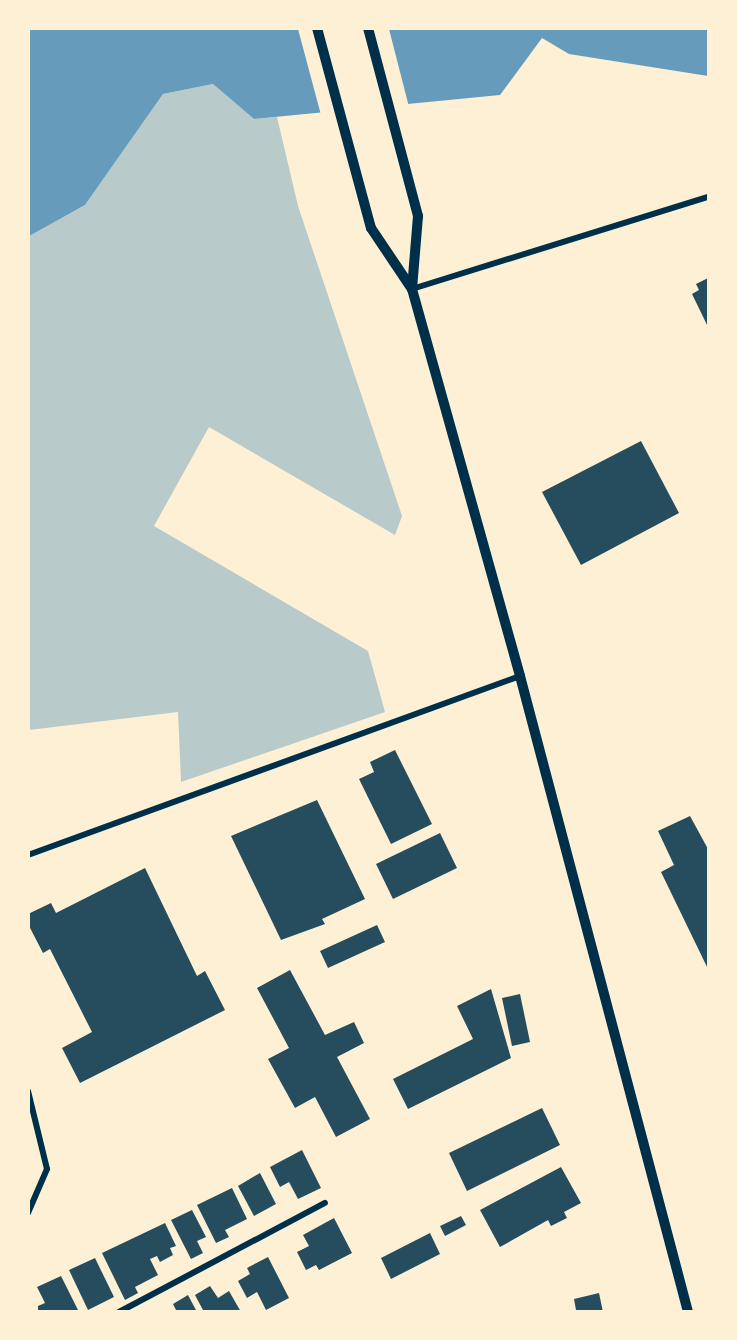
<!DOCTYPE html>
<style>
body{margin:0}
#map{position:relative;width:737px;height:1340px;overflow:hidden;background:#fdf0d5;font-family:"DM Sans",sans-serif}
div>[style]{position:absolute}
.green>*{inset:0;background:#b9caca}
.water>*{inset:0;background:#669bbc}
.pier>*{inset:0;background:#fdf0d5}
.building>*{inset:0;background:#264d5e}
.minor>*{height:6px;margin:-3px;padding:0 3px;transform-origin:3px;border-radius:3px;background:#003049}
.tertiary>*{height:10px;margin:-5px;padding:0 5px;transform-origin:5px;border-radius:5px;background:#003049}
span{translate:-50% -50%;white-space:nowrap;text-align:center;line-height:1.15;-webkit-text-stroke:4.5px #fdf0d5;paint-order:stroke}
.frame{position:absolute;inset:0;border:30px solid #fdf0d5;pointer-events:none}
</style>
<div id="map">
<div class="green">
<i style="clip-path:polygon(213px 84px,254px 119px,277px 117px,298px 206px,402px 516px,395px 535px,209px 427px,154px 526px,368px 651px,385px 712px,181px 782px,178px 712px,29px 730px,28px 236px,85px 205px,163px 94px)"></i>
</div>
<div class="water">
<i style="clip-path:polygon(29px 29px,708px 29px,708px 76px,569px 54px,542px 38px,500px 95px,254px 119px,213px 84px,163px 94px,85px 205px,29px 236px)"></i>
</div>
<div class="pier">
<i style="clip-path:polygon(298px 29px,389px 29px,409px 107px,321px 115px)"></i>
</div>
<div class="building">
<i style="clip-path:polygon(708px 278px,708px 327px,692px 294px,699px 290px,696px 284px)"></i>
<i style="clip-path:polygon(641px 441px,679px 513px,581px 565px,542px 492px)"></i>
<i style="clip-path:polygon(395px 750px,432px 824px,391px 844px,359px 779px,374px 772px,370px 762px)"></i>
<i style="clip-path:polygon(317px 800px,365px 899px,322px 919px,325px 924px,281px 940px,231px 836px)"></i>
<i style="clip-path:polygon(690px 816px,708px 849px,708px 969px,661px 872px,674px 865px,658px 831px)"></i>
<i style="clip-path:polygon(440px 833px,457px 868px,393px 899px,376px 864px)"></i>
<i style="clip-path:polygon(145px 868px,197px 976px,205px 971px,225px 1010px,80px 1083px,62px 1048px,92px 1032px,50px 949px,43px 953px,28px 924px,28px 914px,51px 903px,56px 913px)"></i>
<i style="clip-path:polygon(377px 925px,385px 942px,328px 968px,320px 951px)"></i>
<i style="clip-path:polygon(290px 970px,325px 1035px,354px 1022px,364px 1043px,337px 1057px,370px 1119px,336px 1137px,315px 1097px,295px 1108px,268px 1059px,289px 1048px,257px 988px)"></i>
<i style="clip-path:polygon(491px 989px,511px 1058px,408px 1109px,393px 1079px,473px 1039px,457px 1006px)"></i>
<i style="clip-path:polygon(520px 994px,530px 1042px,512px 1046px,502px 998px)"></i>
<i style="clip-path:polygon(542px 1108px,560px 1145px,467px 1191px,449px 1153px)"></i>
<i style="clip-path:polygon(302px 1150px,321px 1188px,298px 1199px,289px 1182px,280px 1187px,270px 1167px)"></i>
<i style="clip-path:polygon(561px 1167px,581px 1203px,564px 1212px,567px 1218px,551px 1226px,548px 1220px,500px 1247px,480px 1210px)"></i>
<i style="clip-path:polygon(260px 1173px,276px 1204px,254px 1216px,238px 1186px)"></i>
<i style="clip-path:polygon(232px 1188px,247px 1219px,225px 1230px,229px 1237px,216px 1243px,197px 1205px)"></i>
<i style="clip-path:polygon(192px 1210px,206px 1237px,197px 1241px,203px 1253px,191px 1259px,171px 1220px)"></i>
<i style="clip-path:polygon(461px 1216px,466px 1225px,445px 1236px,440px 1226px)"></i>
<i style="clip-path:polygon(334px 1218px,352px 1253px,319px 1270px,316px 1265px,306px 1270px,297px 1252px,309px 1246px,303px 1235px)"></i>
<i style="clip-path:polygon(165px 1223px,176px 1246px,170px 1248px,173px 1255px,160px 1262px,157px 1256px,150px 1259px,158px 1275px,135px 1287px,138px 1293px,125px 1300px,102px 1253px)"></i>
<i style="clip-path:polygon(430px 1233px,440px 1254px,391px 1279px,381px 1258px)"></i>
<i style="clip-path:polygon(268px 1257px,289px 1298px,266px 1310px,257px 1292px,247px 1298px,238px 1281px,250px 1274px,247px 1268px)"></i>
<i style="clip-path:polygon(95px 1258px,114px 1297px,88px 1310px,69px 1270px)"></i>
<i style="clip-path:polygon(61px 1276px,79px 1312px,38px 1312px,38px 1306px,45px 1303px,37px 1287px)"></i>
<i style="clip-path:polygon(210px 1286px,218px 1298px,229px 1291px,241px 1312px,204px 1312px,195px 1295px)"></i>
<i style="clip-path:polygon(599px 1293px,603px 1312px,572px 1312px,576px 1310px,574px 1299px)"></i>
<i style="clip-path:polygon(188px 1295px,197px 1312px,177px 1312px,173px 1304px)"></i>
</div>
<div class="minor">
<i style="left:412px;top:289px;width:310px;rotate:-17.3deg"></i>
<i style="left:28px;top:855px;width:524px;rotate:-19.99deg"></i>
<i style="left:28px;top:1091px;width:80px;rotate:76.3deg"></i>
<i style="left:47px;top:1169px;width:48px;rotate:113.4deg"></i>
<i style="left:119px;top:1312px;width:233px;rotate:-27.9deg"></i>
</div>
<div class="tertiary">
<i style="left:317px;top:28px;width:207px;rotate:74.9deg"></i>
<i style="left:371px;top:228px;width:73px;rotate:56.1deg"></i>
<i style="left:412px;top:289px;width:402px;rotate:74.4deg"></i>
<i style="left:520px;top:676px;width:658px;rotate:75.2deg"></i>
<i style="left:368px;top:28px;width:195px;rotate:75.1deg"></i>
<i style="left:418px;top:216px;width:73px;rotate:94.7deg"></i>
</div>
<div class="frame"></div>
</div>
